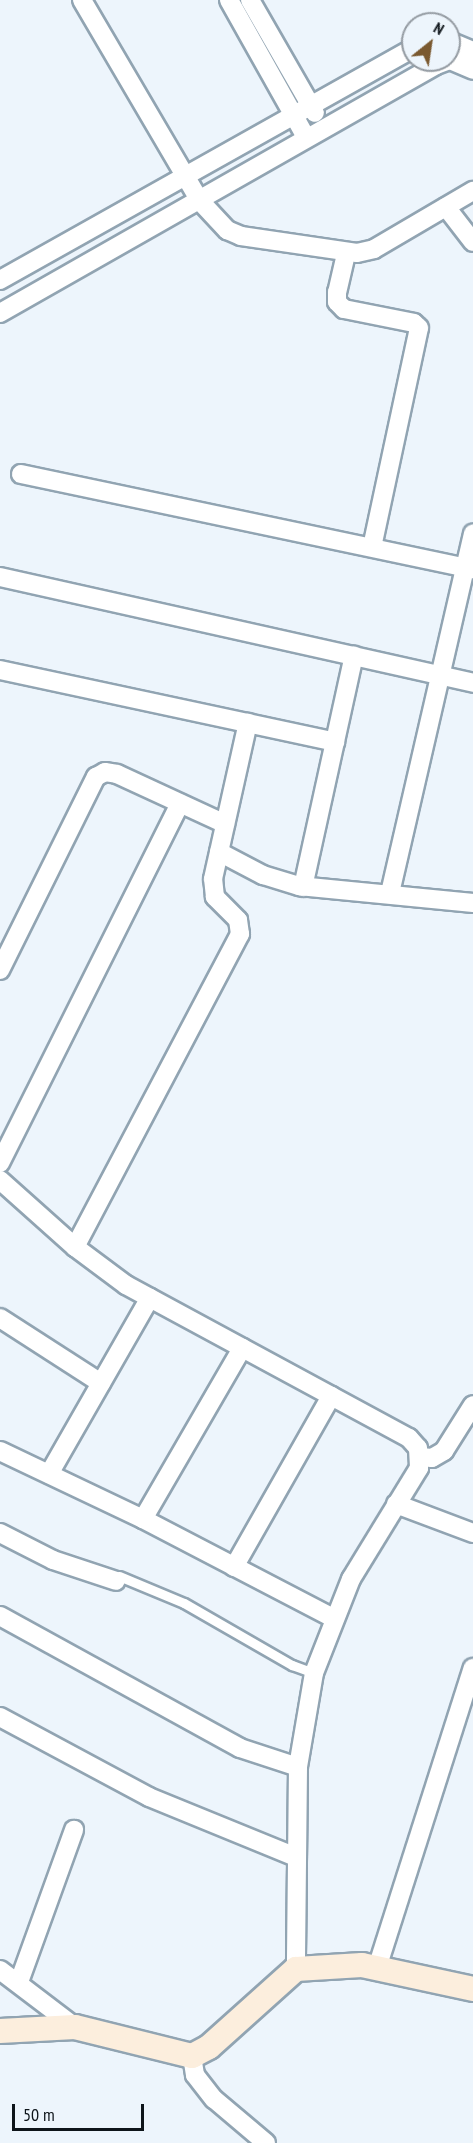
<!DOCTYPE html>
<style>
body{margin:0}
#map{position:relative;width:473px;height:2143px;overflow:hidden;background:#edf5fc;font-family:"PT Sans Narrow",sans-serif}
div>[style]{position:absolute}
.roads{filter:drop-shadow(2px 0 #91a4b2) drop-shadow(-2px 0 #91a4b2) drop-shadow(0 2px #91a4b2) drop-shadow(0 -2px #91a4b2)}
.lane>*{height:9px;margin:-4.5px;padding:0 4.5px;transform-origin:4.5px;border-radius:4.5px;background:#fff}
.street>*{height:18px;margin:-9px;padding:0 9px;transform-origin:9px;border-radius:9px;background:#fff}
.secondary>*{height:24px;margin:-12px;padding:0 12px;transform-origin:12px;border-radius:12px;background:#fceedd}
span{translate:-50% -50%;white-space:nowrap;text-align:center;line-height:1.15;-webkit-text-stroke:6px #edf5fc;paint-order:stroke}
.north{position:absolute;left:401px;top:12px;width:60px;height:60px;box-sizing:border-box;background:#edf5fc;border:2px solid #949ba2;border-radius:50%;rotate:30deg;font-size:16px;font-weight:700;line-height:24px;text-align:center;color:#0e151a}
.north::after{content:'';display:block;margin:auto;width:21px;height:27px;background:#7a5930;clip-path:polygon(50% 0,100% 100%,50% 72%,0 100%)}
.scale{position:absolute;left:12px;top:2104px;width:132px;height:27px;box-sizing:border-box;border:3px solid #0e151a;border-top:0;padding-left:8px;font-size:18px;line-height:21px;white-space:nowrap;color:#0e151a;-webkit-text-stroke:4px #edf5fc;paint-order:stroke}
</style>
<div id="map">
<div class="roads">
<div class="lane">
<i style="left:119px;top:1576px;width:70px;rotate:22.6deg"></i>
<i style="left:184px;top:1603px;width:125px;rotate:29.9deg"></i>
<i style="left:292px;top:1665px;width:23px;rotate:20deg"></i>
</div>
<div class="street">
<i style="left:82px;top:0;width:233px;rotate:59.6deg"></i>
<i style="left:200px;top:201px;width:40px;rotate:47deg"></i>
<i style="left:227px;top:230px;width:15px;rotate:23deg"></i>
<i style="left:241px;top:236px;width:117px;rotate:8.3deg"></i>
<i style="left:357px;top:253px;width:17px;rotate:-13deg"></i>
<i style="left:374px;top:249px;width:115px;rotate:-30.4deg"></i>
<i style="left:229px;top:0;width:157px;rotate:60.7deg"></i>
<i style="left:250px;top:0;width:130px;rotate:60.1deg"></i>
<i style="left:449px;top:41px;width:26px;rotate:23deg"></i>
<i style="left:446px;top:207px;width:44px;rotate:52.4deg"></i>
<i style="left:346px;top:254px;width:39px;rotate:103deg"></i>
<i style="left:337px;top:292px;width:10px;rotate:90deg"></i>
<i style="left:337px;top:302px;width:10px;rotate:45deg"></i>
<i style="left:344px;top:309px;width:71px;rotate:11.3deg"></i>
<i style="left:414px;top:323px;width:7px;rotate:45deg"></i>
<i style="left:419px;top:328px;width:224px;rotate:102.1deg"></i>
<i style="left:0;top:280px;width:474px;rotate:-29.3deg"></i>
<i style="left:0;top:313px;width:502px;rotate:-29.63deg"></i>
<i style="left:436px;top:65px;width:15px;rotate:-20deg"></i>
<i style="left:450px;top:60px;width:25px;rotate:23deg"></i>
<i style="left:21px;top:474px;width:462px;rotate:11.9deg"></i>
<i style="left:0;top:577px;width:485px;rotate:12.6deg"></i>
<i style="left:0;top:670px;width:343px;rotate:12.1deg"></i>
<i style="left:219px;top:852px;width:50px;rotate:27.6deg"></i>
<i style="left:263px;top:875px;width:38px;rotate:17deg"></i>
<i style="left:299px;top:886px;width:175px;rotate:5.6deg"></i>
<i style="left:303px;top:887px;width:237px;rotate:-77.6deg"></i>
<i style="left:390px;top:893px;width:369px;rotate:-77deg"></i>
<i style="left:0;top:970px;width:216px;rotate:-63.6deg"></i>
<i style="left:96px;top:777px;width:10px;rotate:-29deg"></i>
<i style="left:105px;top:772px;width:12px;rotate:9deg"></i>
<i style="left:117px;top:774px;width:119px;rotate:24.8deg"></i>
<i style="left:0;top:1163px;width:402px;rotate:-63.4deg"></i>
<i style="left:0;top:1180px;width:101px;rotate:41.8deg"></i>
<i style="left:75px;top:1247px;width:64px;rotate:36.7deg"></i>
<i style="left:126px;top:1285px;width:322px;rotate:28.4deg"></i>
<i style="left:409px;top:1438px;width:13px;rotate:48deg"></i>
<i style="left:418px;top:1448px;width:20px;rotate:87deg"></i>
<i style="left:419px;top:1468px;width:130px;rotate:121.5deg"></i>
<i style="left:351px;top:1579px;width:101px;rotate:111.5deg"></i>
<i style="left:314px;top:1673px;width:95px;rotate:99.7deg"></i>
<i style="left:298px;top:1767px;width:202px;rotate:90.6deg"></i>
<i style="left:75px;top:1247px;width:354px;rotate:-62.2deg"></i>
<i style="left:240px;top:934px;width:14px;rotate:-98deg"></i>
<i style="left:238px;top:920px;width:33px;rotate:-135deg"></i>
<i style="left:215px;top:897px;width:18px;rotate:-96deg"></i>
<i style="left:213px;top:879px;width:160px;rotate:-77.4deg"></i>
<i style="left:0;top:1318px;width:120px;rotate:32.8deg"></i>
<i style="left:0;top:1451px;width:158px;rotate:25.4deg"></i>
<i style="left:143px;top:1519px;width:216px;rotate:27.5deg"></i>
<i style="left:421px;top:1457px;width:11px;rotate:5deg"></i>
<i style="left:432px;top:1458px;width:14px;rotate:-30deg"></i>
<i style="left:444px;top:1451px;width:54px;rotate:-57.8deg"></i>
<i style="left:49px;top:1474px;width:203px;rotate:-60.2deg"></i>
<i style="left:396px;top:1504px;width:82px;rotate:20.6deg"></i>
<i style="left:143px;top:1519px;width:198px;rotate:-59.9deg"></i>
<i style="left:0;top:1533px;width:59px;rotate:27deg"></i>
<i style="left:53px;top:1560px;width:66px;rotate:18.4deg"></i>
<i style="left:234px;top:1567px;width:197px;rotate:-60.4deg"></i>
<i style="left:0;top:1616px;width:274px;rotate:28.8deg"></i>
<i style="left:240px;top:1748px;width:61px;rotate:18.1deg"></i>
<i style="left:0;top:1717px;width:169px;rotate:28.2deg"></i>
<i style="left:149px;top:1797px;width:159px;rotate:22.2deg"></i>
<i style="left:377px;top:1968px;width:315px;rotate:-72.3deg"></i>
<i style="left:0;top:1970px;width:94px;rotate:37.2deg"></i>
<i style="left:19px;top:1982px;width:162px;rotate:-70.1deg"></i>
<i style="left:192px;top:2056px;width:19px;rotate:81deg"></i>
<i style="left:195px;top:2075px;width:31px;rotate:52deg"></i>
<i style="left:214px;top:2099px;width:68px;rotate:40.2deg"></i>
</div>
<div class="secondary">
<i style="left:0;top:2031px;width:75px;rotate:-3.1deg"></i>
<i style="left:75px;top:2027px;width:121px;rotate:13.9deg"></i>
<i style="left:192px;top:2056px;width:19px;rotate:-28deg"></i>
<i style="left:209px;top:2047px;width:117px;rotate:-41.9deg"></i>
<i style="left:296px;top:1969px;width:66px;rotate:-3.5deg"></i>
<i style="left:362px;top:1965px;width:114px;rotate:12.2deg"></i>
</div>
</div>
<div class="north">N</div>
<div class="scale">50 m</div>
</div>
